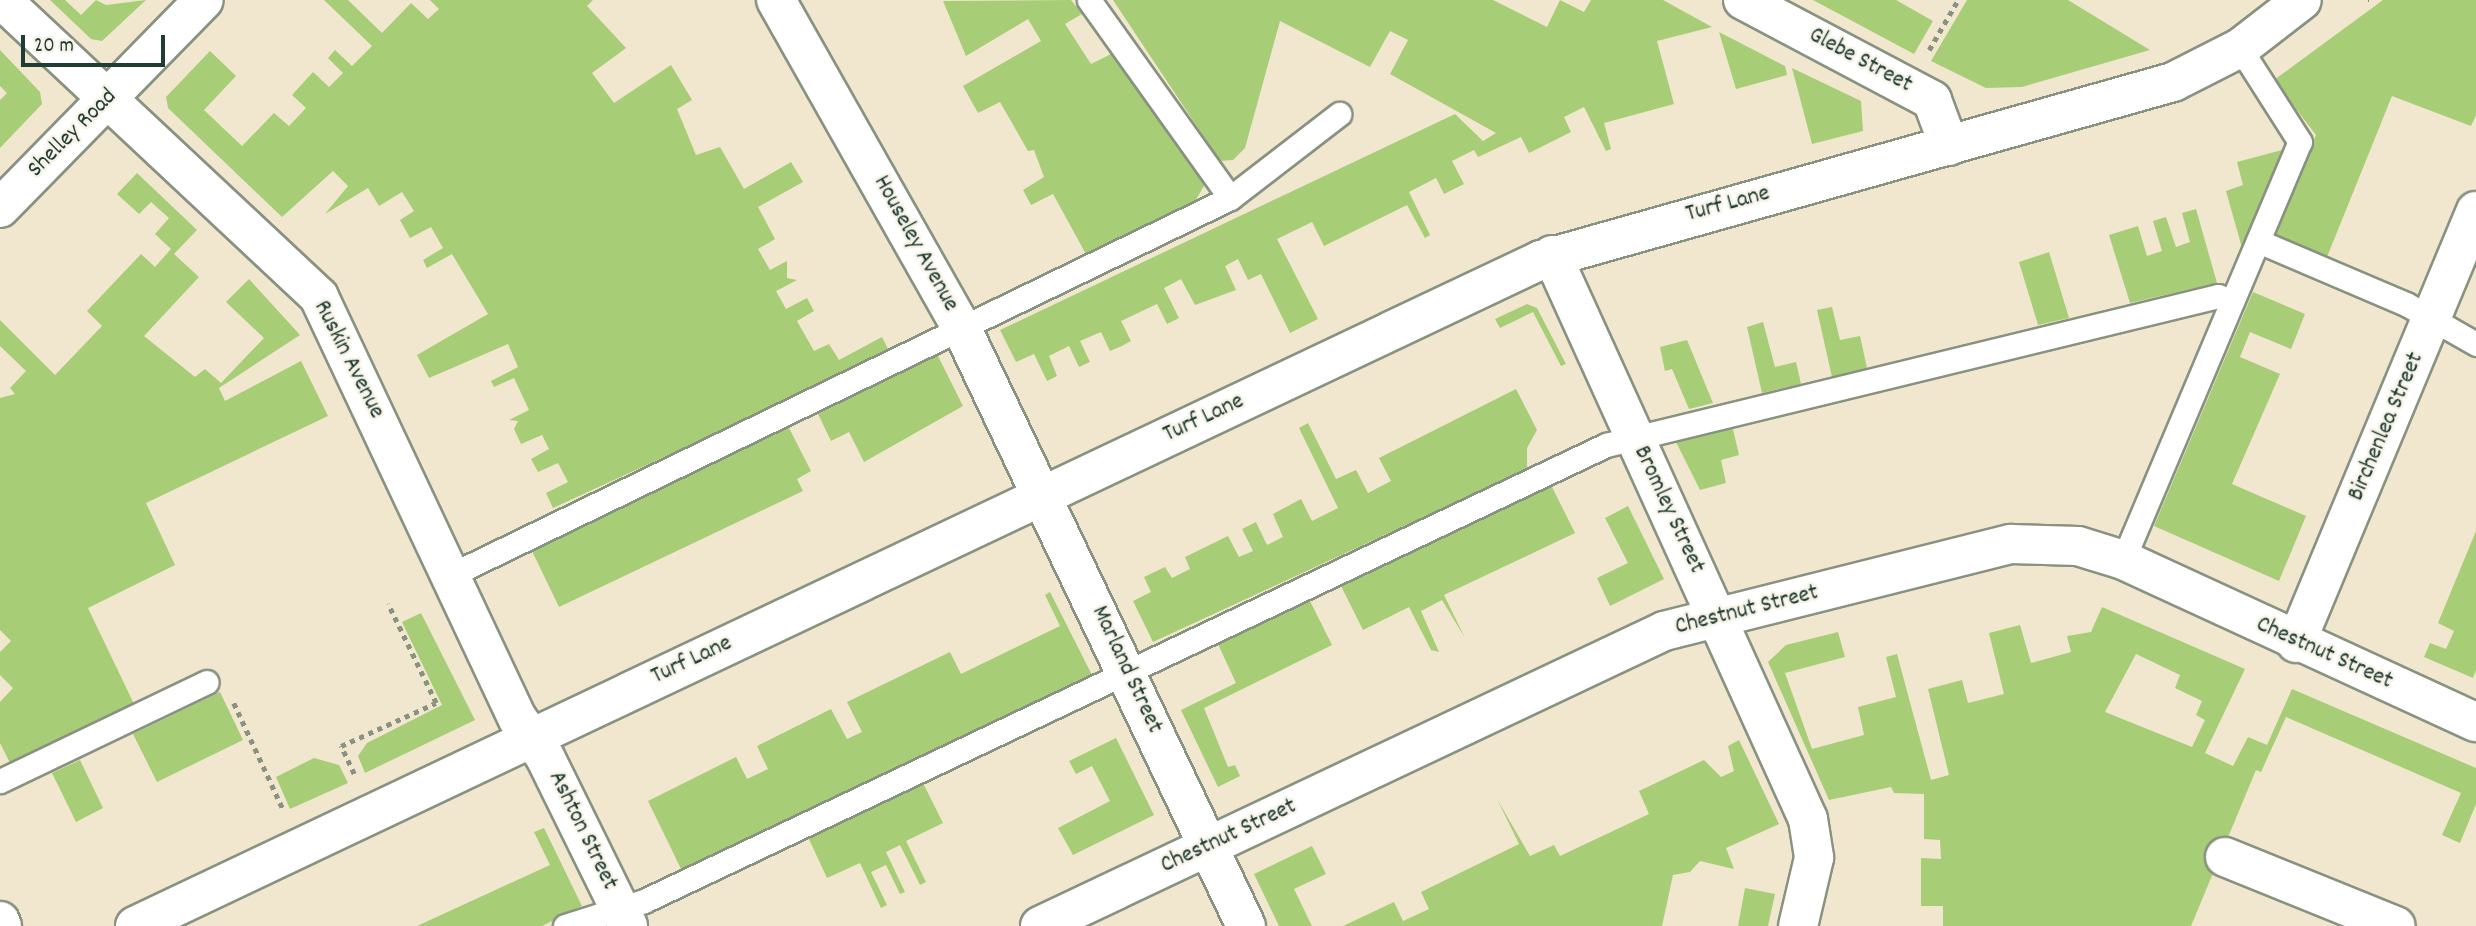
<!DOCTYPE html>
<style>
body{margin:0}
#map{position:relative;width:2476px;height:926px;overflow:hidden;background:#f1e7ce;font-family:Dekko,sans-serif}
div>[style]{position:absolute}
.green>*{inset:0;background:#a8cd77}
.path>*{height:4.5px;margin-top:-2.25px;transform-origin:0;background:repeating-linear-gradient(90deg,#889281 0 5px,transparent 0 10px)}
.roads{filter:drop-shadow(2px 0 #889281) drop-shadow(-2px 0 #889281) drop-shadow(0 2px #889281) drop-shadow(0 -2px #889281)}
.lane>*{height:23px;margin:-11.5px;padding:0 11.5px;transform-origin:11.5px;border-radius:11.5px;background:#fff}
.street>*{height:38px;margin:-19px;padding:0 19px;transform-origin:19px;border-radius:19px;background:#fff}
.secondary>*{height:38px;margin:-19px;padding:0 19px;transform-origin:19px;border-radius:19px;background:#fff}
span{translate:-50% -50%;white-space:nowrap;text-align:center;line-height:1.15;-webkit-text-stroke:5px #f7f3e8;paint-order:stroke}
.street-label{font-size:24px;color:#1f3d34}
.scale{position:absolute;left:21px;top:35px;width:144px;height:32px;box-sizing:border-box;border:4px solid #1f3d34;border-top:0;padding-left:9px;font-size:21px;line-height:24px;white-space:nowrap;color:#1f3d34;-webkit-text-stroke:5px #f7f3e8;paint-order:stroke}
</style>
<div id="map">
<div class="green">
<i style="clip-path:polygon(50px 0,65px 0,81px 15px,96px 0,106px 5px,146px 0,102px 41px,91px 39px)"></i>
<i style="clip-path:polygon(324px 0,348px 0,382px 33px,411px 3px,428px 19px,439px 9px,430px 0,593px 0,587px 6px,626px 48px,592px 73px,614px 103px,671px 65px,692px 100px,677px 109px,696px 155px,720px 147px,744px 189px,791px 162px,803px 182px,758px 207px,775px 239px,758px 249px,770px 270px,787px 261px,787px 278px,797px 280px,776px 291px,786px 309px,807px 298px,814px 311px,797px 321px,814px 351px,829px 344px,839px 360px,882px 337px,890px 353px,553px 508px,546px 493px,568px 482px,558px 463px,538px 472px,531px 459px,549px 449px,542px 435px,521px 444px,514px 429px,518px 421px,509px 420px,529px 410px,514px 378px,494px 387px,491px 381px,518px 367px,508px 344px,429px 378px,417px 355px,488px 314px,452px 254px,427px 268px,423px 260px,443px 248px,431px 227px,410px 238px,400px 220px,414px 211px,402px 192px,379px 206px,368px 188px,325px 214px,348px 186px,333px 171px,282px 217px,168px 108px,166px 97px,210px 51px,236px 76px,204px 110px,242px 146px,274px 113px,289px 126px,306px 108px,292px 95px,313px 72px,329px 87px,343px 73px,328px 58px,335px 50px,352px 66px,372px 46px)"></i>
<i style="clip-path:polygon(1071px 0,1082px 14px,1065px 24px,1091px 64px,1111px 54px,1205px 184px,1193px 205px,1087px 256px,1053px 194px,1031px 205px,1023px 190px,1044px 177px,1034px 150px,1028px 151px,1000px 102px,978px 113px,963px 86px,1041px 41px,1028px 19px,966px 56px,943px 1px)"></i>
<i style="clip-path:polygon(1113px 0,1493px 0,1547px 27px,1560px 0,1584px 12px,1591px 0,1663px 0,1712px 27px,1657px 41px,1674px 104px,1604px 123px,1611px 149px,1606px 151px,1584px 107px,1564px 117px,1571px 132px,1529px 153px,1521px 137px,1478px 157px,1474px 150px,1452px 161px,1464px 184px,1444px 194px,1436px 178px,1409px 192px,1430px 235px,1425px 238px,1407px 205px,1324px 246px,1312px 222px,1277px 239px,1318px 319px,1290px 333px,1261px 274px,1248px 280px,1238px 259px,1225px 266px,1236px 290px,1195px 305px,1181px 279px,1164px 288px,1179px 318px,1167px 324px,1157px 304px,1140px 312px,1121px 321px,1131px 341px,1122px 346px,1110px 351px,1101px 332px,1080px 341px,1090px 362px,1079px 367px,1069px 346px,1049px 356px,1057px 376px,1047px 381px,1034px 354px,1016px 362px,1000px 330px,1455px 114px,1483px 141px,1496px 133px,1390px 74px,1408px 40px,1390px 31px,1370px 67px,1280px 21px,1245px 148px,1233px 160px,1220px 161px)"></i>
<i style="clip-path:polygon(1813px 0,1896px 0,1933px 21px,1914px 54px)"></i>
<i style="clip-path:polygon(1967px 0,2068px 0,2150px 50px,2022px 87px,1986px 88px,1931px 61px)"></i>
<i style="clip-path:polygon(2383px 0,2476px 0,2476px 115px,2471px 126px,2392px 96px,2327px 257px,2275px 236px,2316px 135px,2274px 80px)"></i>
<i style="clip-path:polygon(1719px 32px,1785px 66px,1787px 75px,1736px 89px)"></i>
<i style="clip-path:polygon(0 50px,40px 92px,42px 104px,0 148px,0 100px,7px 93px,0 86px)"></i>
<i style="clip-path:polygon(1792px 68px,1861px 101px,1863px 131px,1812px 144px)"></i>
<i style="clip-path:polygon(2286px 149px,2242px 248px,2226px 191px,2243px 185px,2237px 162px)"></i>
<i style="clip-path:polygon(137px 173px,197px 230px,174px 254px,199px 277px,144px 336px,195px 377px,205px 369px,221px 383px,264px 338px,226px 302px,249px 279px,300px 335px,219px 388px,225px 401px,301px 361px,328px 416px,146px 503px,175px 565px,88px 608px,134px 704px,10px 763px,0 743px,0 702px,13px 688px,0 675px,0 652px,11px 641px,0 630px,0 398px,15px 394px,10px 388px,26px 371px,0 346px,0 320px,55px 375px,102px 326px,87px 311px,141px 254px,155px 267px,171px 249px,155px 234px,169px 218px,151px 202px,139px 214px,117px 194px)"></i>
<i style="clip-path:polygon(2196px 209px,2217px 283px,2130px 303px,2109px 235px,2138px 226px,2147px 256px,2162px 251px,2153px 221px,2166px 217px,2176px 247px,2190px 242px,2182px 213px)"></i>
<i style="clip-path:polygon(2049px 252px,2069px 318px,2038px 325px,2019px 262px)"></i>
<i style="clip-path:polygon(2253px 292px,2305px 314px,2291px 349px,2250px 332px,2240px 357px,2280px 374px,2232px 484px,2306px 516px,2279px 581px,2154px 526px)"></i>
<i style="clip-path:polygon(1527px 304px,1537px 308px,1566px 364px,1561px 366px,1533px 312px,1500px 328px,1495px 319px)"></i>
<i style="clip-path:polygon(1832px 307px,1840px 340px,1860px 336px,1867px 368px,1832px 377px,1817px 310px)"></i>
<i style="clip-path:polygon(1763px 322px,1775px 367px,1796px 362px,1801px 384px,1762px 393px,1747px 327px)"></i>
<i style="clip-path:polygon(1687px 340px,1713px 403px,1689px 409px,1672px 369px,1665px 371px,1660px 347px)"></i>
<i style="clip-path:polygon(937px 354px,963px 406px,864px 462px,849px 432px,831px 441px,818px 414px)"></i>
<i style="clip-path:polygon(1516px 389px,1537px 430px,1527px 448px,1527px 469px,1153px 642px,1133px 601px,1151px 592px,1144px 577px,1165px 567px,1172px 578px,1190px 569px,1185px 557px,1228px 536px,1239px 557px,1253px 551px,1242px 529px,1256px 522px,1267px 545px,1283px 537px,1273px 514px,1301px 499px,1312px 521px,1338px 508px,1299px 428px,1308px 423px,1336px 479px,1356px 470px,1368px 493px,1391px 481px,1379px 458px)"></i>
<i style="clip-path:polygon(1732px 425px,1739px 455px,1721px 460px,1726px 483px,1700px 490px,1674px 438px)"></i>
<i style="clip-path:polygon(789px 428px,811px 471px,797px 479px,803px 491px,559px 607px,531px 549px)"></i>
<i style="clip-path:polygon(1550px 483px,1575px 533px,1444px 595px,1465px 638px,1442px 600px,1421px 611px,1439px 652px,1431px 650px,1409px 607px,1363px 630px,1340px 584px)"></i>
<i style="clip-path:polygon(1628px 506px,1664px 579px,1610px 606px,1597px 578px,1628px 563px,1605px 518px)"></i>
<i style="clip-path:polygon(2476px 531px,2476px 670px,2473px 678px,2424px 657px,2430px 643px,2446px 649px,2454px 631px,2438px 623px)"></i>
<i style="clip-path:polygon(1050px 592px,1092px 675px,682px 871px,648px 801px,736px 757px,747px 779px,768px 769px,757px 746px,831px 709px,847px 739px,862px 732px,847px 702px,950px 652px,961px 674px,1060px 626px,1045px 595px)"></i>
<i style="clip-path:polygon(1309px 599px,1332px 645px,1204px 708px,1228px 767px,1235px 765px,1240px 776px,1218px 787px,1181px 710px,1236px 683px,1217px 642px)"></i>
<i style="clip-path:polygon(evenodd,2102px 607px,2245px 669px,2205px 753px,2233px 766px,2248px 737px,2267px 745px,2292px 689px,2476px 768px,2476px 804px,2460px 843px,2442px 835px,2461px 793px,2286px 717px,2261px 772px,2256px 770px,2191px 926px,1930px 926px,1943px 926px,1943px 906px,1921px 906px,1921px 858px,1941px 859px,1940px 840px,1924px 839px,1924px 794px,1894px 793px,1891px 787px,1829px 800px,1768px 662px,1786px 645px,1838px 632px,1845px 657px,1785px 673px,1812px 749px,1864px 735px,1858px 707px,1896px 697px,1886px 657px,1897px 654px,1931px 780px,1949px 775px,1928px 689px,1962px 680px,1968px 703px,2004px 694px,1989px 633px,2020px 625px,2031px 663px,2071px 652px,2067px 636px,2091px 632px,2102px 607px,2136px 654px,2180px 675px,2175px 688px,2202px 701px,2196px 715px,2205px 720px,2192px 747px,2105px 712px,2136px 654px)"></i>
<i style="clip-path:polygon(421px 613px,475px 720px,365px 773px,358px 756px,367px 743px,442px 705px,402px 622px)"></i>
<i style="clip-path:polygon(220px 692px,243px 740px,157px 782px,133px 734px)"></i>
<i style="clip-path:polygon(1116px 738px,1154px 815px,1073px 855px,1058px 828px,1110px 801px,1092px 766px,1076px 774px,1069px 761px)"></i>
<i style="clip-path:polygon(1739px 740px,1779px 824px,1726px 848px,1734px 869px,1700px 861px,1690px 872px,1673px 875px,1662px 926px,1343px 926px,1394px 902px,1403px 921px,1429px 909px,1421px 892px,1519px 844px,1497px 799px,1530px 856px,1554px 845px,1560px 856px,1649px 814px,1639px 791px,1704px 760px,1721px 777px,1734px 771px,1728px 746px)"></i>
<i style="clip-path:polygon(314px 758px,339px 765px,348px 783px,290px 809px,276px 777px)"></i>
<i style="clip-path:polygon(80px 760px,103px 808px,76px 822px,52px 773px)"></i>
<i style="clip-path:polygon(922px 781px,943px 823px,906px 841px,926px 882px,920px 885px,900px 845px,886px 852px,905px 892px,900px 894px,886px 865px,871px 872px,887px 905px,881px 908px,860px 863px,827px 878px,808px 837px)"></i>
<i style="clip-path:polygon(544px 828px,582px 906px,542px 926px,417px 926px,550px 865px,534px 832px)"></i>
<i style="clip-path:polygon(1312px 846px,1326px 874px,1294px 889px,1312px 926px,1279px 926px,1254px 874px)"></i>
<i style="clip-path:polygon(1745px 888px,1775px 894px,1768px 926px,1738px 926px)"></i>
</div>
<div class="path">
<i style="left:2368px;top:0;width:1px"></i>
<i style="left:1929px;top:50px;width:58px;rotate:-59.9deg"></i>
<i style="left:234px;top:703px;width:117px;rotate:65.2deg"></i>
<i style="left:354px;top:774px;width:31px;rotate:-115deg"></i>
<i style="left:341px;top:746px;width:104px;rotate:-24.4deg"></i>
<i style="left:436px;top:703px;width:110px;rotate:-115.9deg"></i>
</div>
<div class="roads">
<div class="lane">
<i style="left:1089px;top:0;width:243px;rotate:54.5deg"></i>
<i style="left:2258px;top:241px;width:161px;rotate:23.1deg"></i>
<i style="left:2406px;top:304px;width:81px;rotate:29.7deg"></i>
<i style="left:2123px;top:560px;width:454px;rotate:-67.1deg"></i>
<i style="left:2300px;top:142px;width:112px;rotate:-122.6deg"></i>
<i style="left:451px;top:575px;width:865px;rotate:-25.82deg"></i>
<i style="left:1230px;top:198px;width:138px;rotate:-37.6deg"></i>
<i style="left:0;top:781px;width:229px;rotate:-25.6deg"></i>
<i style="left:565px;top:926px;width:83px;rotate:-17.6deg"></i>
<i style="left:644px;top:901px;width:1065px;rotate:-25.36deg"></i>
<i style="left:1606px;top:445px;width:630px;rotate:-13.68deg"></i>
<i style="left:2218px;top:296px;width:15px;rotate:20deg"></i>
</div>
<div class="street">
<i style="left:2px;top:0;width:434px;rotate:43.1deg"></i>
<i style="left:319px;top:297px;width:467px;rotate:64.8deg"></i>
<i style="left:518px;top:719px;width:47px;rotate:54.6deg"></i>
<i style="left:545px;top:757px;width:188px;rotate:63.8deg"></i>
<i style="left:776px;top:0;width:378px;rotate:60.5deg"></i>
<i style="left:962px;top:329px;width:661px;rotate:64.56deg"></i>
<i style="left:1743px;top:0;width:214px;rotate:27.9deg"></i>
<i style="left:1932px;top:100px;width:49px;rotate:69.7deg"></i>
<i style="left:0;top:208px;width:291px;rotate:-45.6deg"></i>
<i style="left:1552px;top:255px;width:619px;rotate:65.59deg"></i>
<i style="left:1808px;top:819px;width:39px;rotate:81deg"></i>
<i style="left:1814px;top:858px;width:70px;rotate:103.2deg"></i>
<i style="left:2296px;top:643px;width:468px;rotate:-67.4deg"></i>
<i style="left:2225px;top:857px;width:184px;rotate:22deg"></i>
<i style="left:0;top:921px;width:5px;rotate:68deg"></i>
<i style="left:1040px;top:926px;width:690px;rotate:-25.3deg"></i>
<i style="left:1664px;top:631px;width:358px;rotate:-14.1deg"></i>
<i style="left:2011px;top:544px;width:67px;rotate:1.7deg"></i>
<i style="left:2078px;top:546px;width:47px;rotate:17.3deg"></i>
<i style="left:2123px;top:560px;width:388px;rotate:24.7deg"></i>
</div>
<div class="secondary">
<i style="left:135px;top:926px;width:1556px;rotate:-25.35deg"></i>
<i style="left:1541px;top:260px;width:657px;rotate:-15.73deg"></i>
<i style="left:2173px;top:82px;width:75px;rotate:-26.9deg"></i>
<i style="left:2240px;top:48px;width:78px;rotate:-37.7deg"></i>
</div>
</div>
<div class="street-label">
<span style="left:1860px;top:61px;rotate:28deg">Glebe Street</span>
<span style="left:73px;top:134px;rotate:-45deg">Shelley Road</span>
<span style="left:1728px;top:205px;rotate:-15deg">Turf Lane</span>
<span style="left:915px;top:244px;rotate:61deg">Houseley Avenue</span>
<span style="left:348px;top:360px;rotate:63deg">Ruskin Avenue</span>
<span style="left:1204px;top:419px;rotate:-25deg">Turf Lane</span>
<span style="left:2387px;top:427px;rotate:-67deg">Birchenlea Street</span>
<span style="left:1668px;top:510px;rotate:65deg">Bromley Street</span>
<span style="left:1747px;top:611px;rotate:-14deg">Chestnut Street</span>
<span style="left:2324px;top:654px;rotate:24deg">Chestnut Street</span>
<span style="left:692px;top:661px;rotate:-25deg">Turf Lane</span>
<span style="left:1126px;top:670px;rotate:65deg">Marland Street</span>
<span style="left:582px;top:831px;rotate:64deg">Ashton Street</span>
<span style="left:1229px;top:837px;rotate:-25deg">Chestnut Street</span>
</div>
<div class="scale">20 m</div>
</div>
